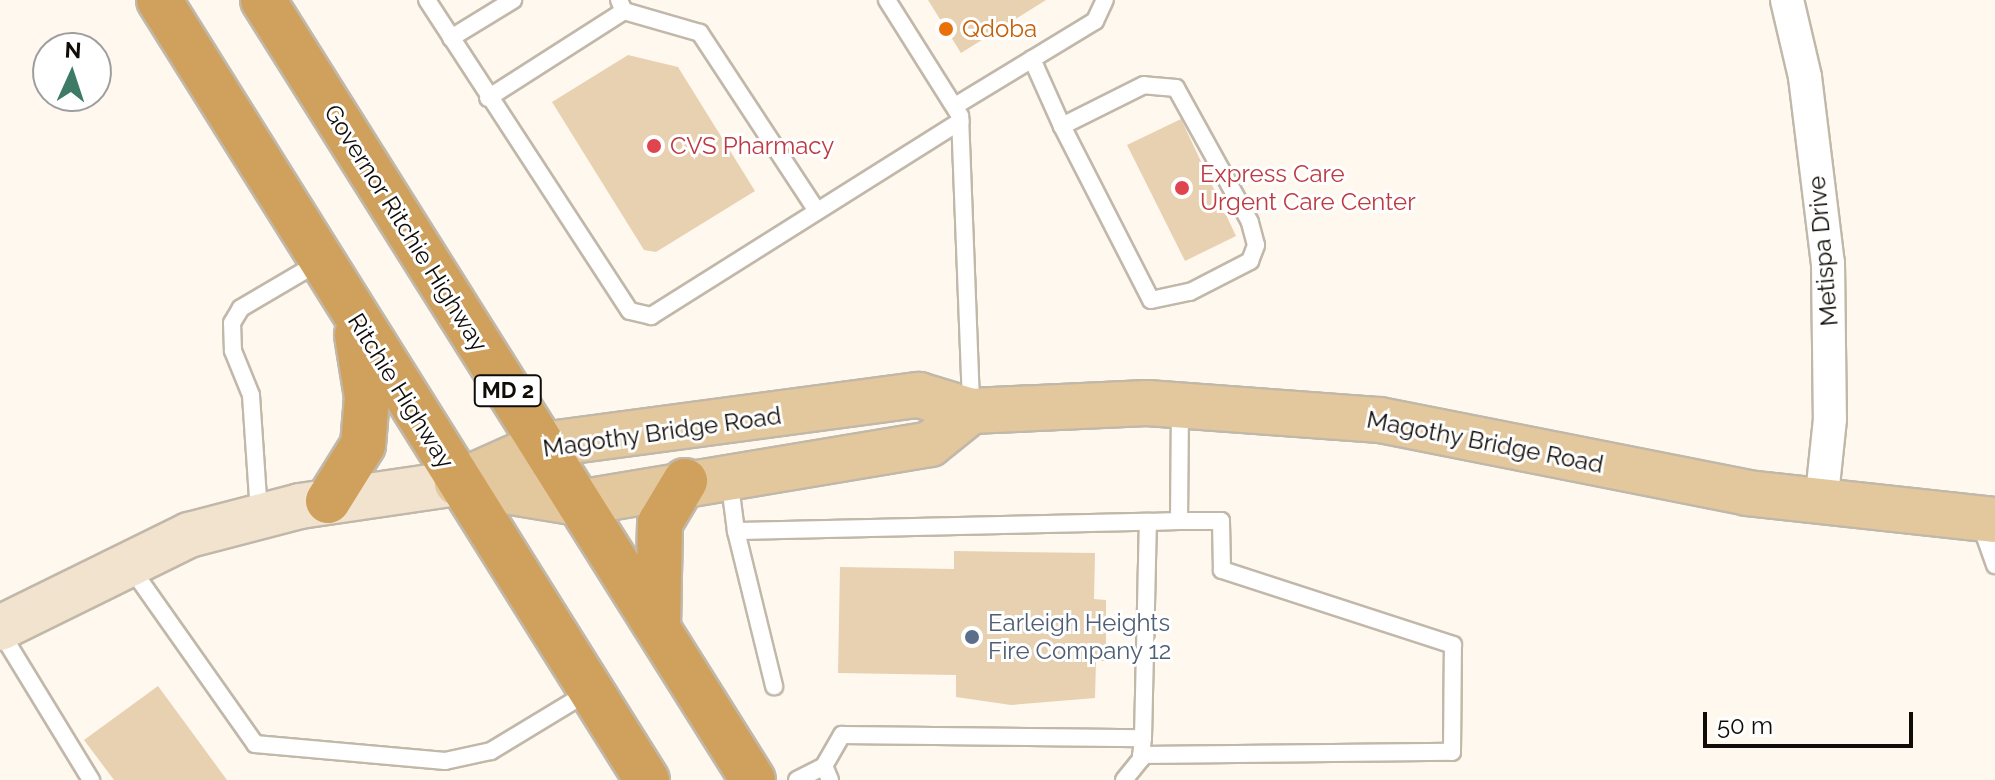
<!DOCTYPE html>
<style>
body{margin:0}
#map{position:relative;width:1995px;height:780px;overflow:hidden;background:#fef8ef;font-family:Raleway,sans-serif}
div>[style]{position:absolute}
.building>*{inset:0;background:#e7d1b1}
.roads{filter:drop-shadow(2px 0 #c1b8a9) drop-shadow(-2px 0 #c1b8a9) drop-shadow(0 2px #c1b8a9) drop-shadow(0 -2px #c1b8a9)}
.lane>*{height:16px;margin:-8px;padding:0 8px;transform-origin:8px;border-radius:8px;background:#fff}
.street>*{height:32px;margin:-16px;padding:0 16px;transform-origin:16px;border-radius:16px;background:#fff}
.secondary>*{height:44px;margin:-22px;padding:0 22px;transform-origin:22px;border-radius:22px;background:#f1e3ce}
.primary>*{height:44px;margin:-22px;padding:0 22px;transform-origin:22px;border-radius:22px;background:#e3c79d}
.highway>*{height:44px;margin:-22px;padding:0 22px;transform-origin:22px;border-radius:22px;background:#d0a15c}
.dots>*{width:22px;height:22px;translate:-50% -50%;box-sizing:border-box;border:4px solid #fff;border-radius:50%}
span{translate:-50% -50%;white-space:nowrap;text-align:center;line-height:1.15;-webkit-text-stroke:6px #fff;paint-order:stroke}
.shield-label span{padding:2px 6px;background:#fff;border:2px solid;border-radius:6px;-webkit-text-stroke-width:0}
.shield-label{font-size:22px;color:#100c08;font-weight:700}
.food-label{font-size:24px;color:#c56008}
.left{translate:0 -50%;text-align:left}
.health-label{font-size:24px;color:#be3a42}
.street-label{font-size:24px;color:#100c08}
.service-label{font-size:24px;color:#4e5e75}
.north{position:absolute;left:32px;top:32px;width:80px;height:80px;box-sizing:border-box;background:#fff;border:2px solid #9f9e9c;border-radius:50%;rotate:3deg;font-size:22px;font-weight:700;line-height:32px;text-align:center;color:#100c08}
.north::after{content:'';display:block;margin:auto;width:28px;height:36px;background:#3e7b67;clip-path:polygon(50% 0,100% 100%,50% 72%,0 100%)}
.scale{position:absolute;left:1703px;top:712px;width:210px;height:36px;box-sizing:border-box;border:4px solid #100c08;border-top:0;padding-left:10px;font-size:24px;line-height:28px;white-space:nowrap;color:#100c08;-webkit-text-stroke:6px #fff;paint-order:stroke}
</style>
<div id="map">
<div class="building">
<i style="clip-path:polygon(928px 0,1046px 0,961px 53px)"></i>
<i style="clip-path:polygon(628px 55px,678px 67px,755px 191px,656px 252px,644px 250px,552px 102px)"></i>
<i style="clip-path:polygon(1181px 119px,1236px 236px,1185px 261px,1127px 145px)"></i>
<i style="clip-path:polygon(954px 551px,1095px 553px,1094px 599px,1106px 600px,1106px 661px,1096px 661px,1095px 698px,1011px 705px,956px 697px,956px 675px,838px 673px,840px 567px,954px 569px)"></i>
<i style="clip-path:polygon(158px 686px,227px 780px,114px 780px,84px 740px)"></i>
</div>
<div class="roads">
<div class="lane">
<i style="left:427px;top:0;width:371px;rotate:56.9deg"></i>
<i style="left:630px;top:311px;width:22px;rotate:13deg"></i>
<i style="left:651px;top:316px;width:366px;rotate:-32.2deg"></i>
<i style="left:619px;top:0;width:12px;rotate:66deg"></i>
<i style="left:624px;top:11px;width:79px;rotate:16.1deg"></i>
<i style="left:700px;top:33px;width:213px;rotate:56.7deg"></i>
<i style="left:887px;top:0;width:137px;rotate:57.8deg"></i>
<i style="left:960px;top:116px;width:293px;rotate:87.8deg"></i>
<i style="left:451px;top:38px;width:73px;rotate:-31.5deg"></i>
<i style="left:1032px;top:59px;width:73px;rotate:65.9deg"></i>
<i style="left:1062px;top:126px;width:195px;rotate:62.9deg"></i>
<i style="left:1151px;top:300px;width:40px;rotate:-12deg"></i>
<i style="left:1190px;top:292px;width:68px;rotate:-27.3deg"></i>
<i style="left:1250px;top:261px;width:17px;rotate:-69deg"></i>
<i style="left:1256px;top:245px;width:24px;rotate:-105deg"></i>
<i style="left:1250px;top:222px;width:153px;rotate:-118.9deg"></i>
<i style="left:1176px;top:88px;width:32px;rotate:-175deg"></i>
<i style="left:1144px;top:85px;width:92px;rotate:153.4deg"></i>
<i style="left:488px;top:98px;width:161px;rotate:-32.6deg"></i>
<i style="left:955px;top:106px;width:164px;rotate:-31.3deg"></i>
<i style="left:1095px;top:21px;width:23px;rotate:-65deg"></i>
<i style="left:729px;top:478px;width:53px;rotate:82.5deg"></i>
<i style="left:736px;top:531px;width:412px;rotate:-1.3deg"></i>
<i style="left:259px;top:513px;width:118px;rotate:-93.9deg"></i>
<i style="left:251px;top:395px;width:48px;rotate:-112.2deg"></i>
<i style="left:233px;top:351px;width:28px;rotate:-92deg"></i>
<i style="left:232px;top:323px;width:17px;rotate:-59deg"></i>
<i style="left:241px;top:308px;width:93px;rotate:-30.4deg"></i>
<i style="left:1979px;top:520px;width:48px;rotate:70.4deg"></i>
<i style="left:736px;top:531px;width:160px;rotate:76.2deg"></i>
<i style="left:131px;top:568px;width:215px;rotate:54.8deg"></i>
<i style="left:255px;top:744px;width:191px;rotate:5.1deg"></i>
<i style="left:445px;top:761px;width:47px;rotate:-12.3deg"></i>
<i style="left:491px;top:751px;width:116px;rotate:-31.2deg"></i>
<i style="left:0;top:631px;width:175px;rotate:58.6deg"></i>
<i style="left:1141px;top:755px;width:311px;rotate:-0.6deg"></i>
<i style="left:1452px;top:752px;width:107px;rotate:-89.5deg"></i>
<i style="left:1453px;top:645px;width:243px;rotate:-162deg"></i>
<i style="left:1222px;top:570px;width:49px;rotate:-91.2deg"></i>
<i style="left:1221px;top:521px;width:42px;rotate:180deg"></i>
<i style="left:797px;top:780px;width:30px;rotate:-27deg"></i>
<i style="left:830px;top:780px;width:15px;rotate:-113deg"></i>
<i style="left:824px;top:766px;width:36px;rotate:-60deg"></i>
<i style="left:842px;top:735px;width:301px;rotate:0.6deg"></i>
<i style="left:1124px;top:780px;width:27px;rotate:-51deg"></i>
<i style="left:1141px;top:759px;width:21px;rotate:-85deg"></i>
<i style="left:1143px;top:738px;width:216px;rotate:-88.7deg"></i>
<i style="left:1148px;top:522px;width:31px;rotate:-2deg"></i>
<i style="left:1179px;top:521px;width:114px;rotate:-89.5deg"></i>
</div>
<div class="street">
<i style="left:1787px;top:0;width:79px;rotate:76.8deg"></i>
<i style="left:1805px;top:77px;width:187px;rotate:83deg"></i>
<i style="left:1828px;top:263px;width:156px;rotate:89.3deg"></i>
<i style="left:1830px;top:419px;width:86px;rotate:96deg"></i>
</div>
<div class="secondary">
<i style="left:0;top:628px;width:211px;rotate:-26.2deg"></i>
<i style="left:189px;top:535px;width:115px;rotate:-14.6deg"></i>
<i style="left:300px;top:506px;width:159px;rotate:-8.3deg"></i>
</div>
<div class="primary">
<i style="left:457px;top:483px;width:93px;rotate:-24.1deg"></i>
<i style="left:542px;top:445px;width:380px;rotate:-7.6deg"></i>
<i style="left:919px;top:395px;width:54px;rotate:17.1deg"></i>
<i style="left:971px;top:411px;width:176px;rotate:-2.6deg"></i>
<i style="left:1147px;top:403px;width:234px;rotate:4.2deg"></i>
<i style="left:1380px;top:420px;width:374px;rotate:11.2deg"></i>
<i style="left:1747px;top:493px;width:249px;rotate:6.2deg"></i>
<i style="left:457px;top:483px;width:123px;rotate:9.4deg"></i>
<i style="left:578px;top:503px;width:357px;rotate:-9.5deg"></i>
<i style="left:930px;top:444px;width:53px;rotate:-38.8deg"></i>
</div>
<div class="highway">
<i style="left:159px;top:0;width:920px;rotate:57.97deg"></i>
<i style="left:263px;top:0;width:921px;rotate:57.86deg"></i>
<i style="left:328px;top:501px;width:66px;rotate:-58deg"></i>
<i style="left:363px;top:445px;width:48px;rotate:-85.2deg"></i>
<i style="left:367px;top:397px;width:63px;rotate:-99.2deg"></i>
<i style="left:658px;top:627px;width:104px;rotate:-88.9deg"></i>
<i style="left:660px;top:523px;width:49px;rotate:-59.2deg"></i>
</div>
</div>
<div class="dots">
<i style="left:946px;top:29px;background:#e8710a"></i>
<i style="left:654px;top:146px;background:#e0444e"></i>
<i style="left:1182px;top:188px;background:#e0444e"></i>
<i style="left:972px;top:637px;background:#5c6f8a"></i>
</div>
<div class="shield-label">
<span style="left:508px;top:391px">MD 2</span>
</div>
<div class="food-label">
<span class="left" style="left:962px;top:29px">Qdoba</span>
</div>
<div class="health-label">
<span class="left" style="left:670px;top:146px">CVS Pharmacy</span>
<span class="left" style="left:1200px;top:188px">Express Care<br>Urgent Care Center</span>
</div>
<div class="street-label">
<span style="left:406px;top:228px;rotate:58deg">Governor Ritchie Highway</span>
<span style="left:1823px;top:251px;rotate:-95deg">Metispa Drive</span>
<span style="left:401px;top:391px;rotate:58deg">Ritchie Highway</span>
<span style="left:662px;top:432px;rotate:-8deg">Magothy Bridge Road</span>
<span style="left:1485px;top:442px;rotate:11deg">Magothy Bridge Road</span>
</div>
<div class="service-label">
<span class="left" style="left:988px;top:637px">Earleigh Heights<br>Fire Company 12</span>
</div>
<div class="north">N</div>
<div class="scale">50 m</div>
</div>
